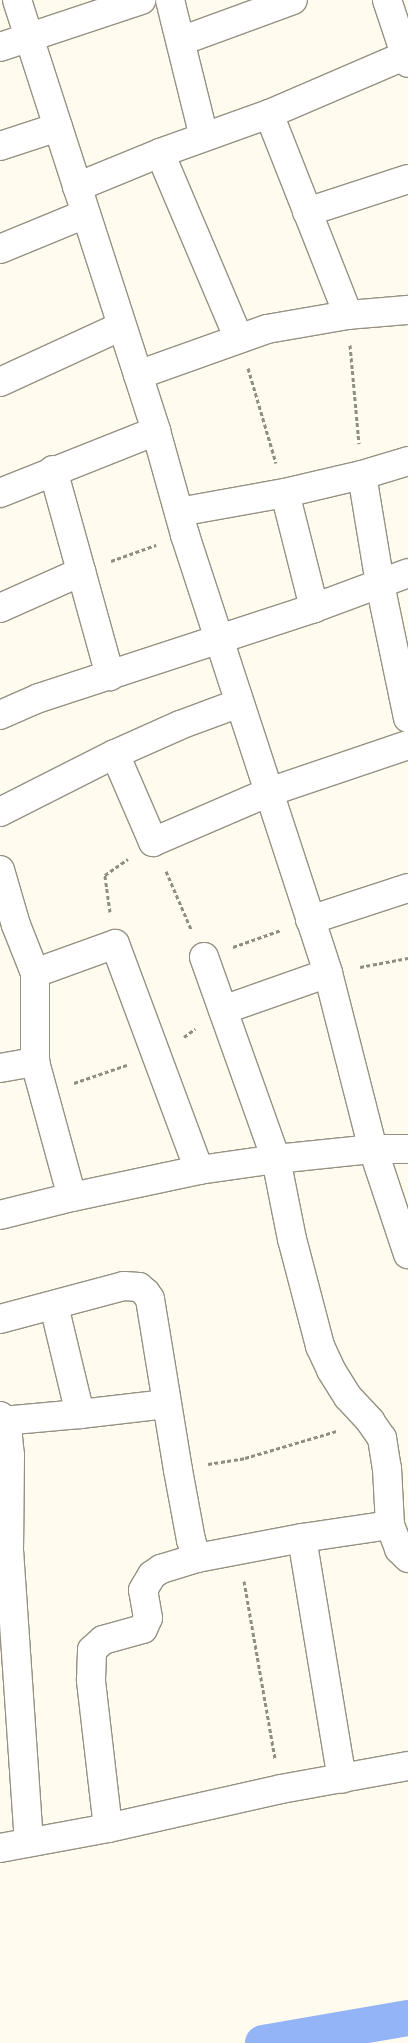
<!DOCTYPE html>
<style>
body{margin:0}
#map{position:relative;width:408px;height:2043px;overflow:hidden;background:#fffbee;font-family:Ubuntu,sans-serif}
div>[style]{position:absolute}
.canal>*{height:36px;margin:-18px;padding:0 18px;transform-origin:18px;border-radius:18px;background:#93b4f6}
.path>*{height:3px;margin-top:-1.5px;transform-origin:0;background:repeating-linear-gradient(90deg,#908d84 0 4px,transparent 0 6.5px)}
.roads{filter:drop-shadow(1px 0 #969183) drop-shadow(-1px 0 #969183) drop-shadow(0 1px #969183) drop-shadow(0 -1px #969183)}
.street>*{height:28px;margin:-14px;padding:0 14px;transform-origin:14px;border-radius:14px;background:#fff}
span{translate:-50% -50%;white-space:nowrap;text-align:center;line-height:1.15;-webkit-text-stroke:4px #fff;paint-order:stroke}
</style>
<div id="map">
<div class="canal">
<i style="left:263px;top:2043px;width:147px;rotate:-9.8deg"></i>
</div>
<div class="path">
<i style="left:350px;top:345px;width:99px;rotate:84.8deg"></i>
<i style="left:248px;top:368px;width:99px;rotate:73.6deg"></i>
<i style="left:111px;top:561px;width:48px;rotate:-19.6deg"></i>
<i style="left:166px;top:871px;width:63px;rotate:66.7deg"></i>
<i style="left:110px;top:912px;width:37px;rotate:-98deg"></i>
<i style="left:105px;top:875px;width:28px;rotate:-35deg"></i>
<i style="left:233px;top:947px;width:51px;rotate:-19.5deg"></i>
<i style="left:360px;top:967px;width:49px;rotate:-10.6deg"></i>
<i style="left:184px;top:1037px;width:14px;rotate:-36deg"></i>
<i style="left:74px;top:1083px;width:56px;rotate:-18.8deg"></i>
<i style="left:208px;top:1464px;width:37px;rotate:-9deg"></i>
<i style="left:245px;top:1458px;width:96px;rotate:-16.4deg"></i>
<i style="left:244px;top:1581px;width:181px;rotate:80.1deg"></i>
</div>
<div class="roads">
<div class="street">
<i style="left:17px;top:0;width:453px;rotate:72.1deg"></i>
<i style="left:156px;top:431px;width:108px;rotate:74.4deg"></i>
<i style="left:185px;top:535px;width:461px;rotate:71.9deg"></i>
<i style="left:328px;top:973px;width:182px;rotate:75.7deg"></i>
<i style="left:373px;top:1149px;width:111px;rotate:71.6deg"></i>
<i style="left:170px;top:0;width:141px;rotate:76.1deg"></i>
<i style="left:387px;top:0;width:66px;rotate:71.6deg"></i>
<i style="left:181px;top:41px;width:119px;rotate:-20.1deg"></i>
<i style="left:0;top:47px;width:149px;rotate:-18.4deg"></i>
<i style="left:269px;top:114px;width:216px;rotate:68.5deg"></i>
<i style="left:0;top:146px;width:61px;rotate:-18.1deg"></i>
<i style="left:160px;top:153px;width:202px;rotate:67deg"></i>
<i style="left:77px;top:187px;width:90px;rotate:-22.3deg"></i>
<i style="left:160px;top:153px;width:116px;rotate:-19.7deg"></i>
<i style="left:269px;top:114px;width:151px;rotate:-23.3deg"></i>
<i style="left:307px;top:212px;width:106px;rotate:-18.1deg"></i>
<i style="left:0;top:249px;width:92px;rotate:-22.4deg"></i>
<i style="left:138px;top:375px;width:137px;rotate:-19.6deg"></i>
<i style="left:267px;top:329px;width:82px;rotate:-9.8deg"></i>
<i style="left:348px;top:315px;width:60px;rotate:-4.8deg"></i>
<i style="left:0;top:382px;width:134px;rotate:-24.7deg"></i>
<i style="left:53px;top:470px;width:214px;rotate:74.5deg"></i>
<i style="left:362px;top:475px;width:110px;rotate:80.6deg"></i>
<i style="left:380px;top:584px;width:137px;rotate:78.2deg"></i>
<i style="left:0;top:493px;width:168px;rotate:-21.7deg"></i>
<i style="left:285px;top:493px;width:119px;rotate:75.8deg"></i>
<i style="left:179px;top:512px;width:108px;rotate:-10.2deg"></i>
<i style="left:285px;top:493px;width:79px;rotate:-13.2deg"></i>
<i style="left:362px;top:475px;width:48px;rotate:-16.9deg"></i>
<i style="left:0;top:608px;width:89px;rotate:-24deg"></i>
<i style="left:0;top:715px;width:43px;rotate:-23.6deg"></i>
<i style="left:39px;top:698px;width:289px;rotate:-18.1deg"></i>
<i style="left:314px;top:608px;width:100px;rotate:-20.4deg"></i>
<i style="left:115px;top:754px;width:96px;rotate:66.6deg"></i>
<i style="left:153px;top:842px;width:126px;rotate:-23.3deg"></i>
<i style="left:269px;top:792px;width:147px;rotate:-18.7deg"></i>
<i style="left:0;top:812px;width:129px;rotate:-26.8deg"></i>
<i style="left:115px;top:754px;width:71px;rotate:-24deg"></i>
<i style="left:180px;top:725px;width:63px;rotate:-20.4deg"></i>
<i style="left:0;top:870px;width:57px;rotate:73.8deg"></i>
<i style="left:16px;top:925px;width:52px;rotate:68.4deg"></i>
<i style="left:35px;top:973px;width:89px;rotate:90deg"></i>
<i style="left:35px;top:1062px;width:140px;rotate:74.7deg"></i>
<i style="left:72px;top:1197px;width:74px;rotate:166deg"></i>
<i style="left:310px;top:920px;width:103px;rotate:-18.1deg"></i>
<i style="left:204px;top:957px;width:214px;rotate:70.4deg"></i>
<i style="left:276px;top:1159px;width:82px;rotate:78.7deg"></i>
<i style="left:292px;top:1239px;width:111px;rotate:75.3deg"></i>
<i style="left:320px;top:1346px;width:26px;rotate:65deg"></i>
<i style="left:331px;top:1370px;width:32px;rotate:58deg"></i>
<i style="left:348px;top:1397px;width:33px;rotate:47deg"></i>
<i style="left:370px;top:1421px;width:21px;rotate:55deg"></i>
<i style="left:382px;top:1438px;width:30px;rotate:81deg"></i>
<i style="left:387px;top:1468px;width:57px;rotate:87deg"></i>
<i style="left:390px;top:1525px;width:26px;rotate:69deg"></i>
<i style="left:399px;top:1549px;width:13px;rotate:45deg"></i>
<i style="left:35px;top:973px;width:85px;rotate:-19.9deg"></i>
<i style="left:115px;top:944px;width:241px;rotate:69.6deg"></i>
<i style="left:223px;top:1010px;width:111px;rotate:-19.4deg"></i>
<i style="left:0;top:1068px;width:36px;rotate:-10deg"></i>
<i style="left:72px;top:1197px;width:130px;rotate:-12deg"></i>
<i style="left:199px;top:1170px;width:78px;rotate:-8.1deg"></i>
<i style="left:276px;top:1159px;width:98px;rotate:-5.9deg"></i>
<i style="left:373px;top:1149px;width:35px"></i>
<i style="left:0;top:1319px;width:128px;rotate:-14.9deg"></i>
<i style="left:124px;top:1286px;width:15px;rotate:4deg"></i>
<i style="left:139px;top:1287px;width:9px;rotate:41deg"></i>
<i style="left:146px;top:1293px;width:7px;rotate:56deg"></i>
<i style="left:150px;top:1299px;width:173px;rotate:80.7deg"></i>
<i style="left:178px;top:1470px;width:71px;rotate:79.5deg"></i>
<i style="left:191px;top:1540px;width:19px;rotate:72deg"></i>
<i style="left:197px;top:1558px;width:107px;rotate:-10.8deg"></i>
<i style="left:302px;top:1538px;width:89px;rotate:-8.4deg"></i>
<i style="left:80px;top:1414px;width:87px;rotate:-6.6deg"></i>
<i style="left:0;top:1416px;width:22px;rotate:69deg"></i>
<i style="left:8px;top:1437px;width:18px;rotate:84deg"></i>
<i style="left:10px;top:1455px;width:95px;rotate:90.6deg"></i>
<i style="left:9px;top:1550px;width:293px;rotate:86.1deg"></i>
<i style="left:2px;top:1421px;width:78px;rotate:-5.1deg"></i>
<i style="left:80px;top:1414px;width:111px;rotate:-103.5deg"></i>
<i style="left:302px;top:1538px;width:244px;rotate:80.6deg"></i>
<i style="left:108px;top:1828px;width:149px;rotate:-96.6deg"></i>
<i style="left:91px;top:1680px;width:30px;rotate:-88deg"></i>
<i style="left:92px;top:1650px;width:15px;rotate:-42deg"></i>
<i style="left:103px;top:1640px;width:41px;rotate:-15.4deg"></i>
<i style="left:143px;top:1629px;width:12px;rotate:-66deg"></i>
<i style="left:148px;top:1618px;width:28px;rotate:-100deg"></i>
<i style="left:143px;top:1590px;width:17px;rotate:-59deg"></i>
<i style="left:152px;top:1575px;width:11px;rotate:-34deg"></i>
<i style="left:161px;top:1569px;width:38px;rotate:-17deg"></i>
<i style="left:0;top:1848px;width:110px;rotate:-10.5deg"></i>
<i style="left:108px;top:1828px;width:177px;rotate:-12.7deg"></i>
<i style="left:281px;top:1789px;width:129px;rotate:-10.3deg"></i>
</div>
</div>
</div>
